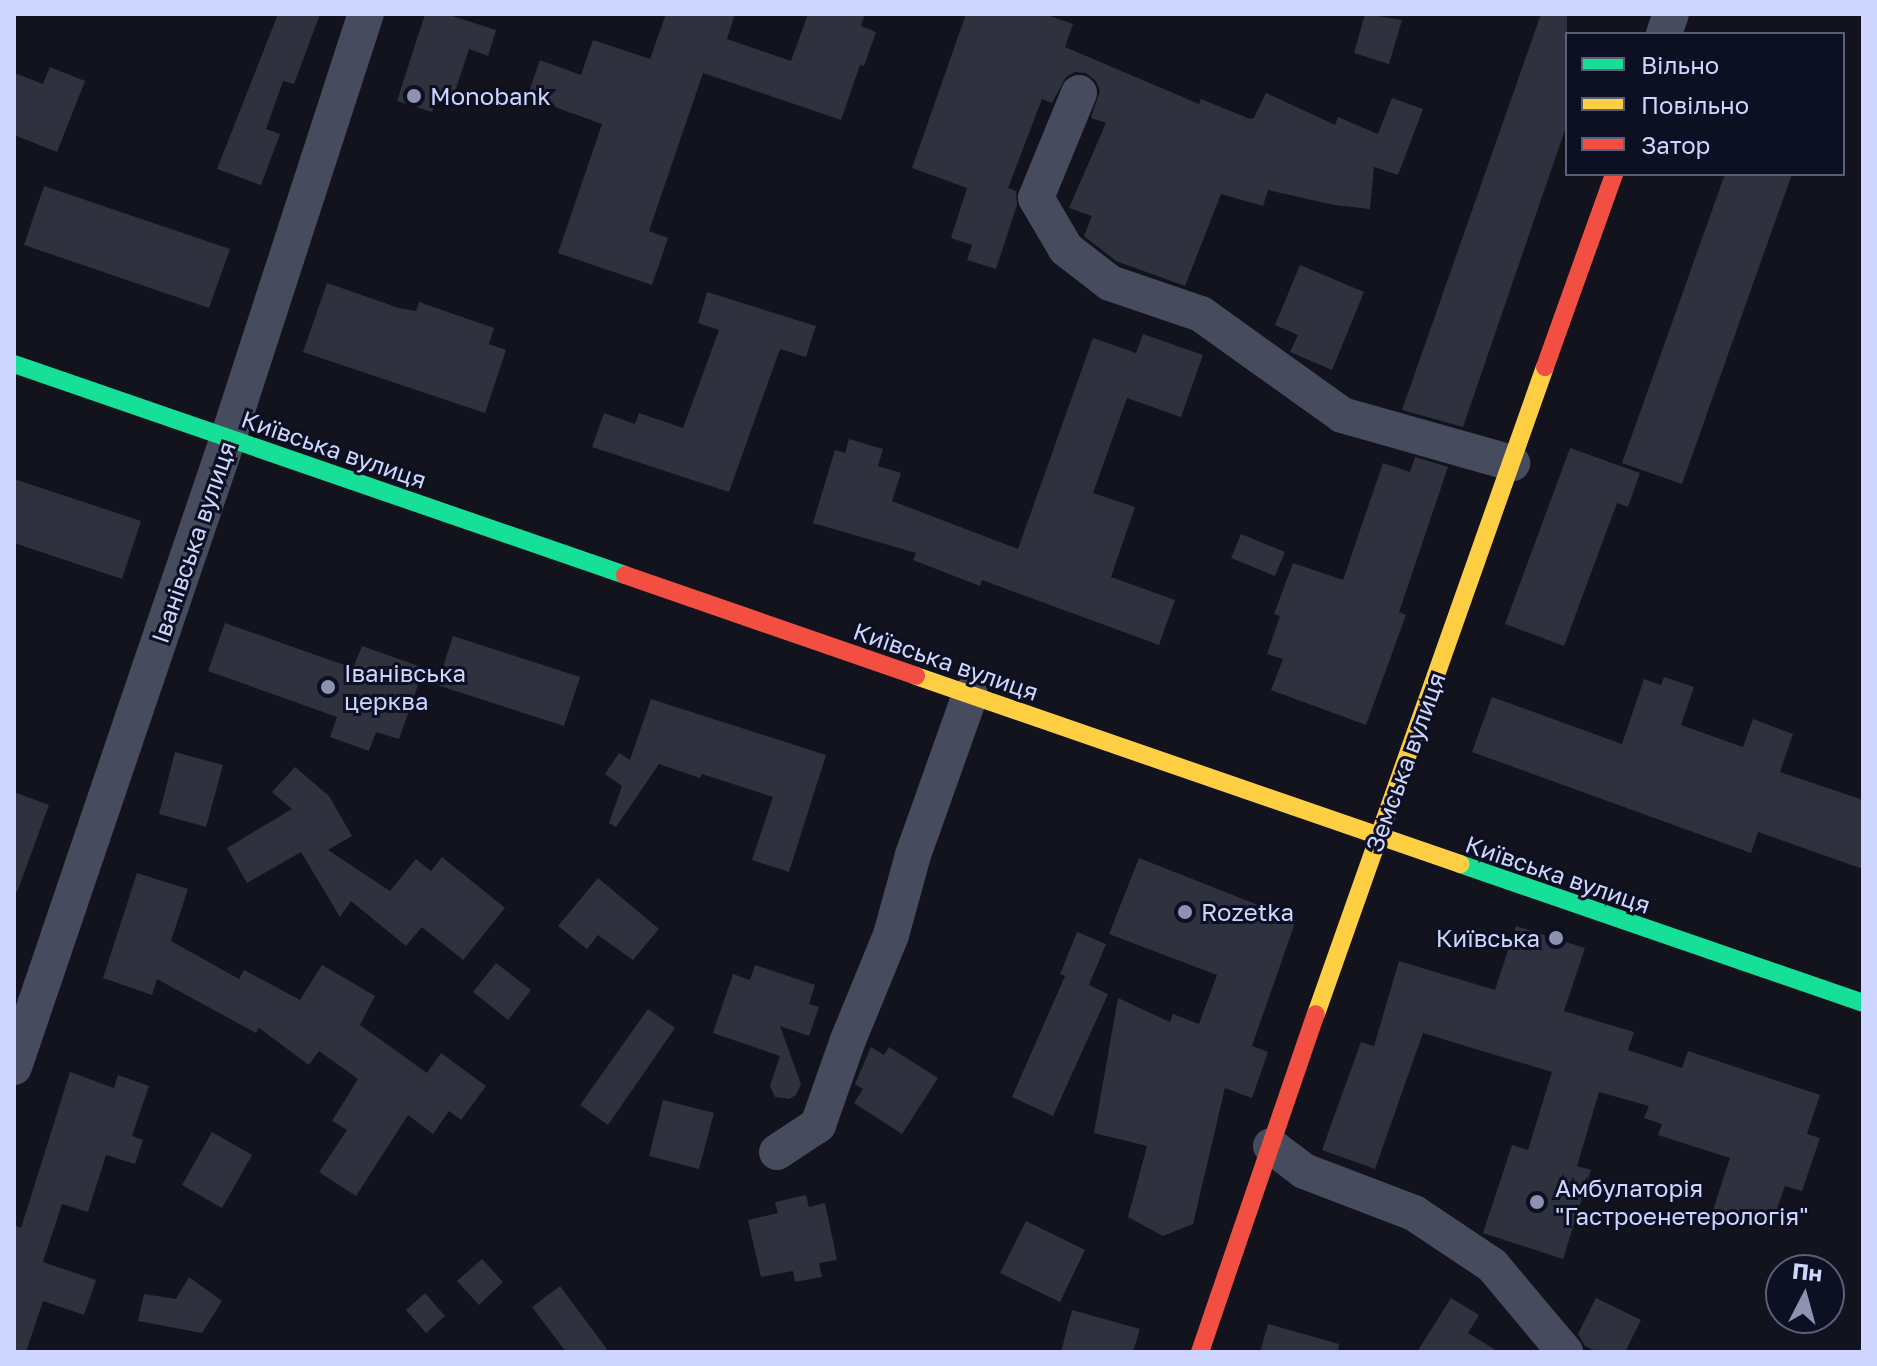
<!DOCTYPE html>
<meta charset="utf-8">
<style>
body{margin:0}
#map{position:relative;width:1877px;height:1366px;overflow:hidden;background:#12131d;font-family:"Golos Text",sans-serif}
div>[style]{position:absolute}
.building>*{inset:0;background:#30313f}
.street>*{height:36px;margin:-18px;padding:0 18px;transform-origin:18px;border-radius:18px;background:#464c5e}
.fast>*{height:18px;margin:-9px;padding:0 9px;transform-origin:9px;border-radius:9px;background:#16e098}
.slow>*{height:18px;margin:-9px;padding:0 9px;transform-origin:9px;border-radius:9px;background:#ffcf43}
.jam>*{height:18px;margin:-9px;padding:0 9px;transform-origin:9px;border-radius:9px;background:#f24e42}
.dots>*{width:22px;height:22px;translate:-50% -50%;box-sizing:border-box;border:4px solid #0d0f22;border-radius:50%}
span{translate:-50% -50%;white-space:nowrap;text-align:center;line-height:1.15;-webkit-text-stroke:6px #0d0f22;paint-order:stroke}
.poi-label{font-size:24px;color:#ced6ff}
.left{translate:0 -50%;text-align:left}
.right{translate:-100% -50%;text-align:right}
.street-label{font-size:24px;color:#ced6ff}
.frame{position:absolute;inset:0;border:16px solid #ced6ff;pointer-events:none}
.legend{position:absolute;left:1565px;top:32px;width:280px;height:144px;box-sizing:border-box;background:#0d0f22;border:2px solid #5a5f7a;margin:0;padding:10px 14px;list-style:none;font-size:24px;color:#ced6ff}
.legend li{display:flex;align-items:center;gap:16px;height:40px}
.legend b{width:40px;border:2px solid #5a5f7a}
.north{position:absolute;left:1765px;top:1254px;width:80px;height:80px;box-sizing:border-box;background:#0d0f22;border:2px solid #5a5f7a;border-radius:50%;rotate:6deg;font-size:22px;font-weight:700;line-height:32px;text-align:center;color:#ced6ff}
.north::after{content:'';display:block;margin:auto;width:28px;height:36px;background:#8c92b0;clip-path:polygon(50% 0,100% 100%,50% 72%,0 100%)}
</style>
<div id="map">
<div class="building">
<i style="clip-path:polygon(278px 14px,320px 14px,294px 84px,283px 81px,266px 129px,280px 134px,261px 185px,217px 169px)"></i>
<i style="clip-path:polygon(425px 14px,446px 14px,496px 30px,488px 56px,469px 49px,451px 104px,436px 99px,432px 112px,397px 101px)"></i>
<i style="clip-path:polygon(666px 14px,735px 14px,727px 39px,791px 61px,808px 14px,865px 14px,861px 26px,876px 32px,864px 66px,860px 65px,841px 120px,703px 73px,649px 231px,668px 238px,652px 285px,558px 253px,602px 124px,527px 97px,540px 60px,581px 75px,593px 40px,650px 59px)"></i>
<i style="clip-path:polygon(966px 14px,1044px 14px,1073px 24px,1065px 47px,1199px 104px,1201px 99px,1250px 119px,1254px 118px,1266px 93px,1335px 125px,1338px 117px,1378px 134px,1392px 98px,1423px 109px,1398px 175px,1374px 167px,1370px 209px,1334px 205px,1268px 190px,1263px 206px,1221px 194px,1185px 286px,1116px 261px,1084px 236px,1092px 216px,1069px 208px,1106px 123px,1091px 118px,1100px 91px,1096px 81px,1086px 73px,1075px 72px,1066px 77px,1052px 103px,1042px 99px,1008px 188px,1016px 191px,1017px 205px,996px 269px,967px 260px,972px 245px,951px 238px,967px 188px,912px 168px)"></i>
<i style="clip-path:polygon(1365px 14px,1402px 20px,1389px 64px,1354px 53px)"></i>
<i style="clip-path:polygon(1541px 14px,1567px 14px,1567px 124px,1463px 427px,1402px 410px)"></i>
<i style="clip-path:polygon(50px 67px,85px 81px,57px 152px,14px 135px,14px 73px,43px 84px)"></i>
<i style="clip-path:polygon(1725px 174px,1792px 174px,1682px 484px,1622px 463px)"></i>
<i style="clip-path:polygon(44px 186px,230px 249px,209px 308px,24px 245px)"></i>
<i style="clip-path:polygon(1300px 265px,1364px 292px,1332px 370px,1290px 352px,1298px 335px,1275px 325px)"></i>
<i style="clip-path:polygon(327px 283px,399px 308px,416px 311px,419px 302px,494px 328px,489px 344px,506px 350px,485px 413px,303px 352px)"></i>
<i style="clip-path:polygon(707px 292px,816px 326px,806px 357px,780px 349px,729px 492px,592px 447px,604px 413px,635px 424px,639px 413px,683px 428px,719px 330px,698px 323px)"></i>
<i style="clip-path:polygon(1143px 334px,1203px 355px,1181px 417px,1127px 398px,1093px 493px,1135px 507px,1111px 577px,1175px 600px,1159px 645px,982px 580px,980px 586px,913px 560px,916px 553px,813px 523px,835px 450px,845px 453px,849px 439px,883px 449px,878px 466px,901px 473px,892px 501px,1018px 549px,1093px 338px,1136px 353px)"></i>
<i style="clip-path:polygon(1570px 448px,1640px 473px,1628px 507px,1617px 503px,1564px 646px,1505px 624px)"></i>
<i style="clip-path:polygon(1415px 457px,1448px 467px,1399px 612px,1406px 615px,1366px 725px,1271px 690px,1283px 659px,1267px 654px,1280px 616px,1274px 614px,1293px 563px,1343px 580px,1383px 463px,1410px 472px)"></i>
<i style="clip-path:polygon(14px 479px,141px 521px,122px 579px,14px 543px)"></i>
<i style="clip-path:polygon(1241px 534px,1285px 552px,1275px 576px,1231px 558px)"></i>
<i style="clip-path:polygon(225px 623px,353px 668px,362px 646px,424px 668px,399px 739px,376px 732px,369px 751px,330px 737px,337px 717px,208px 671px)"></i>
<i style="clip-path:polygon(453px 636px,580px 677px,564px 726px,437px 685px)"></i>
<i style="clip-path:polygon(1664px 677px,1694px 687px,1681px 725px,1743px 747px,1753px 719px,1793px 734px,1780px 772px,1863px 800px,1863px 869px,1758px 832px,1751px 853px,1472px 752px,1492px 697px,1622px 744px,1644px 679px,1661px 685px)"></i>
<i style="clip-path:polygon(651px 699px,826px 755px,789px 872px,752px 860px,773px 797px,702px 774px,700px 778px,659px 764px,616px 827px,609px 823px,622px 786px,605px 774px,619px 753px,630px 760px)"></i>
<i style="clip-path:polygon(175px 752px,223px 765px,206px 827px,159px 814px)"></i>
<i style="clip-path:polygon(295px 767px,329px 796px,352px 836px,328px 850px,390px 891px,416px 859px,431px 871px,442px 857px,505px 908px,463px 960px,422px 927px,406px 946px,351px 901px,340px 917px,301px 852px,247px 883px,227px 848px,292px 809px,272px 792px)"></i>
<i style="clip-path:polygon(14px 792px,49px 805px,17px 892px,14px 891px)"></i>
<i style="clip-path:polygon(1139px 858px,1296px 920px,1252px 1046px,1268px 1052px,1252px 1098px,1225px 1088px,1193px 1224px,1163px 1236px,1128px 1217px,1147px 1146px,1094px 1133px,1118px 998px,1170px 1022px,1173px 1014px,1199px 1024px,1217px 975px,1109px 934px)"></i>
<i style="clip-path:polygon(137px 873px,188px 889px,171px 941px,239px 979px,244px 970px,300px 1000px,322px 965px,375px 996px,360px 1025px,427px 1073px,441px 1053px,486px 1086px,461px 1120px,449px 1111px,433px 1134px,408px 1115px,356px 1196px,319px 1172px,347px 1130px,332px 1121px,358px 1079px,319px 1051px,309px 1065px,259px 1028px,256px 1033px,157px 979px,152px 995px,103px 978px)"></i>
<i style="clip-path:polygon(598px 878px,659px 929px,633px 960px,598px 935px,587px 949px,558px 926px)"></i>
<i style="clip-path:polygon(1516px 926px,1585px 948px,1564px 1011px,1634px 1032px,1628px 1050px,1682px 1068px,1688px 1051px,1820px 1095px,1807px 1134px,1820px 1138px,1802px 1191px,1785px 1186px,1770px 1229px,1713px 1210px,1730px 1158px,1658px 1135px,1662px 1124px,1644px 1118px,1649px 1106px,1599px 1092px,1577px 1166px,1591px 1170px,1563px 1259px,1483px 1233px,1512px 1145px,1528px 1150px,1552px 1072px,1423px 1033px,1375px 1169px,1322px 1150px,1361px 1042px,1374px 1046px,1399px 961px,1495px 990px)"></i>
<i style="clip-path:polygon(1077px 932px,1106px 944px,1089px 985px,1108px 994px,1053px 1116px,1012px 1097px,1065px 976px,1060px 974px)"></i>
<i style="clip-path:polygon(496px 963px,531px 990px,508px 1020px,473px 992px)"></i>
<i style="clip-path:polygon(755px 965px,815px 985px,809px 1004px,819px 1007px,809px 1036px,780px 1026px,801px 1084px,796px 1095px,789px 1099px,775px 1097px,770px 1086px,780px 1056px,713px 1033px,733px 974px,750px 980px)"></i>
<i style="clip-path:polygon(648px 1009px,675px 1028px,608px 1125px,580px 1105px)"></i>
<i style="clip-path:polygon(871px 1047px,884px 1055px,889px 1047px,938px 1078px,902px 1134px,854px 1103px,863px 1089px,855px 1084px)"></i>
<i style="clip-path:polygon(70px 1072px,114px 1088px,118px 1075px,149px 1086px,132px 1136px,143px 1140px,135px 1164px,106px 1155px,88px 1212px,62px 1204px,43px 1262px,96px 1280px,84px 1315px,43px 1301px,26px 1352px,14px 1352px,14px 1225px,21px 1228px)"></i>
<i style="clip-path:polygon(663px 1100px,714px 1113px,699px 1169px,649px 1156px)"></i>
<i style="clip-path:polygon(212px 1132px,252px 1155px,222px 1208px,182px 1185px)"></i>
<i style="clip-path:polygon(806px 1195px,809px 1207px,825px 1203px,837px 1260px,819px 1263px,822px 1277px,795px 1282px,793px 1271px,761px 1277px,748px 1220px,778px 1213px,775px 1202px)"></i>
<i style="clip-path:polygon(1026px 1221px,1085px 1250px,1060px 1302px,1000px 1273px)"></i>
<i style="clip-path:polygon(482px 1259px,503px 1282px,479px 1305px,457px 1281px)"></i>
<i style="clip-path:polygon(189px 1277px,222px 1301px,202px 1333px,138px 1321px,144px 1294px,176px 1299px)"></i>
<i style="clip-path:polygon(560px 1286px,609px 1352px,566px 1352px,532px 1307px)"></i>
<i style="clip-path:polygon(425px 1293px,445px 1316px,426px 1333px,406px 1310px)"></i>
<i style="clip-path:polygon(1451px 1298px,1479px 1315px,1468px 1333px,1499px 1352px,1417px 1352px)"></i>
<i style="clip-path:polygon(1596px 1298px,1641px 1320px,1625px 1352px,1597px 1352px,1585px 1346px,1578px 1334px)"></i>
<i style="clip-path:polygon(1072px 1310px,1140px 1329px,1133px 1352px,1061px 1352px)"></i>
<i style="clip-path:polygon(1268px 1324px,1339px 1344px,1338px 1352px,1260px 1352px)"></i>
</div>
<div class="street">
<i style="left:1664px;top:34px;width:21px;rotate:-71deg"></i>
<i style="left:1079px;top:93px;width:113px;rotate:112.3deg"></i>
<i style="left:1036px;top:198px;width:59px;rotate:59.5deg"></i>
<i style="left:1066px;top:249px;width:56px;rotate:37.7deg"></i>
<i style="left:1110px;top:283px;width:96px;rotate:18.8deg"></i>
<i style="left:1201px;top:314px;width:173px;rotate:35.6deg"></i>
<i style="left:1342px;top:415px;width:177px;rotate:15.8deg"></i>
<i style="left:14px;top:1067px;width:664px;rotate:-71.21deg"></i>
<i style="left:228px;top:438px;width:446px;rotate:-72deg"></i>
<i style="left:1271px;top:1146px;width:41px;rotate:37.1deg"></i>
<i style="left:1304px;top:1171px;width:118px;rotate:20.9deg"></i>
<i style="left:1414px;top:1213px;width:94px;rotate:33.7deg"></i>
<i style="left:1492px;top:1265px;width:114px;rotate:50deg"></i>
<i style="left:777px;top:1152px;width:49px;rotate:-33.4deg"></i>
<i style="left:818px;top:1125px;width:90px;rotate:-70.6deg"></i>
<i style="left:848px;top:1040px;width:113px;rotate:-67.7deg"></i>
<i style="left:891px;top:935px;width:83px;rotate:-74.6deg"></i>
<i style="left:913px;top:855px;width:170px;rotate:-70.4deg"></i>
</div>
<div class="fast">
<i style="left:14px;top:364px;width:646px;rotate:19.05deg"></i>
<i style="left:1460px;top:864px;width:426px;rotate:19deg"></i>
</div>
<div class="slow">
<i style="left:916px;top:676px;width:576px;rotate:19.06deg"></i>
<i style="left:1316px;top:1014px;width:686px;rotate:-70.51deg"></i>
</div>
<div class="jam">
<i style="left:1545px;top:367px;width:205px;rotate:-70.3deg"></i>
<i style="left:625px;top:575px;width:308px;rotate:19.1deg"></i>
<i style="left:1200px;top:1352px;width:357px;rotate:-71.1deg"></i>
</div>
<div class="dots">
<i style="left:414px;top:96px;background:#8c92b0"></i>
<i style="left:328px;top:687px;background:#8c92b0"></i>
<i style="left:1185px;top:912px;background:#8c92b0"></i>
<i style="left:1556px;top:938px;background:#8c92b0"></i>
<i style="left:1537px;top:1202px;background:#8c92b0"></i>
</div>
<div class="poi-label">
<span class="left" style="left:430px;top:96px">Monobank</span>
<span class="left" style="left:344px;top:687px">Іванівська<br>церква</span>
<span class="left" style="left:1201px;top:912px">Rozetka</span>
<span class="right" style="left:1540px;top:938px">Київська</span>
<span class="left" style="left:1555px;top:1202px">Амбулаторія<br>"Гастроенетерологія"</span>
</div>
<div class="street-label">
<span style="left:334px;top:449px;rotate:19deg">Київська вулиця</span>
<span style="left:193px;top:542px;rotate:-71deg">Іванівська вулиця</span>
<span style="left:946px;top:661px;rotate:19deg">Київська вулиця</span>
<span style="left:1405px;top:762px;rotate:-70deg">Земська вулиця</span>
<span style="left:1558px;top:874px;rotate:19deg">Київська вулиця</span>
</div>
<div class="frame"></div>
<ul class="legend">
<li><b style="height:10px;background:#16e098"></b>Вільно</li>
<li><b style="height:10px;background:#ffcf43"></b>Повільно</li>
<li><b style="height:10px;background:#f24e42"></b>Затор</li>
</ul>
<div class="north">Пн</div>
</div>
